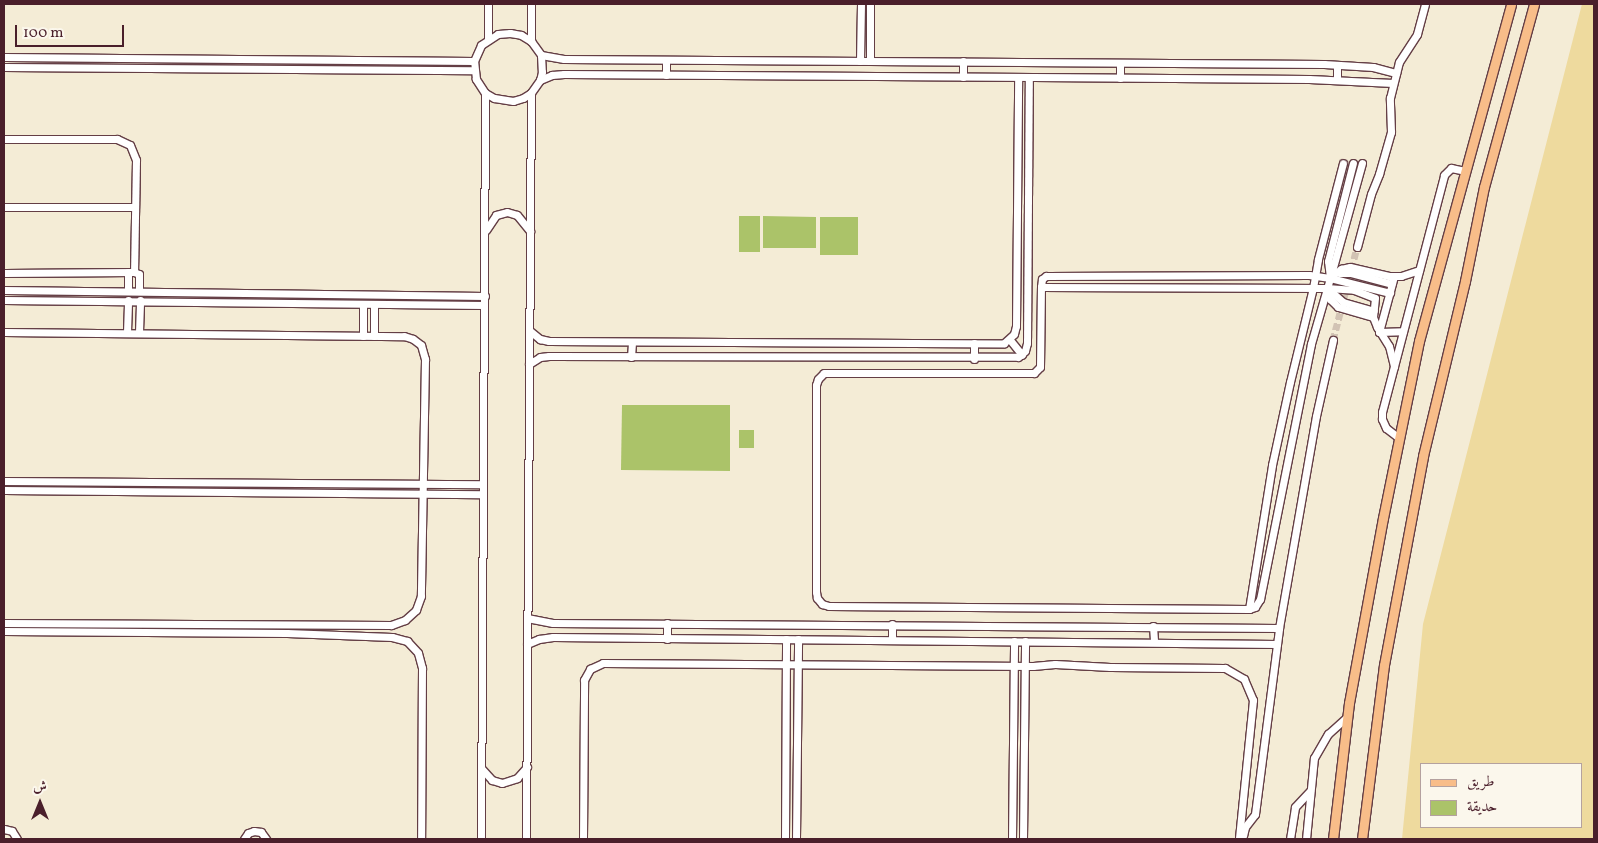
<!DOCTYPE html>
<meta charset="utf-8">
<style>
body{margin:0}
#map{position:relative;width:1598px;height:843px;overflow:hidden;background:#f4ecd6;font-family:Vollkorn,Amiri,serif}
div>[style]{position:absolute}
.green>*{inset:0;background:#abc369}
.sand>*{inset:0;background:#eeda9e}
.minor-tunnel>*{height:7px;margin-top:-3.5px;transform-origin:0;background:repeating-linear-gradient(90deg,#d2c3b4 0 7px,transparent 0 10.5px)}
.roads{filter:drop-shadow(1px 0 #643e45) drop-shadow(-1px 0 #643e45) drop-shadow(0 1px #643e45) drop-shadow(0 -1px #643e45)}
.minor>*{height:7px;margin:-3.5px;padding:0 3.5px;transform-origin:3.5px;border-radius:3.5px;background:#fff}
.major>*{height:9px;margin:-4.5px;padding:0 4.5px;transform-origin:4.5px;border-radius:4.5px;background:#f8bd89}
span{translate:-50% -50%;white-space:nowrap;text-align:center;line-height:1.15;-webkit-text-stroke:5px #fbf7ec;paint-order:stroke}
.frame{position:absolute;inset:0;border:5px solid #4a1f2b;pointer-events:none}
.legend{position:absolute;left:1420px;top:763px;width:162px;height:65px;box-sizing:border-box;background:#fbf7ec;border:1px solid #b4a19f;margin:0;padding:6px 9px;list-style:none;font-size:15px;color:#4a1f2b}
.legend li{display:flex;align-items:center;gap:10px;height:25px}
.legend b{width:25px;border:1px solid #b4a19f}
.north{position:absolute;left:15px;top:778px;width:50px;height:50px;-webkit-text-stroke:4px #fbf7ec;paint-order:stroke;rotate:0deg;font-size:14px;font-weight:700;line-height:20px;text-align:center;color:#4a1f2b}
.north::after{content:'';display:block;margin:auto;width:18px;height:22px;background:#4a1f2b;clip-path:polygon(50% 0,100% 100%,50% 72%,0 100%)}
.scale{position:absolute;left:15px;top:25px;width:109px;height:22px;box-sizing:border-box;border:2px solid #4a1f2b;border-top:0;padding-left:6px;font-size:15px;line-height:18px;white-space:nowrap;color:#4a1f2b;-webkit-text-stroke:4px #fbf7ec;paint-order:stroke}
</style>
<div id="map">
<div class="green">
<i style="clip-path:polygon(739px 216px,760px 216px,760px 252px,739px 252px)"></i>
<i style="clip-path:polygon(763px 216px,816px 217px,816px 248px,763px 248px)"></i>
<i style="clip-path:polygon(820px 217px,858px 217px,858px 255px,820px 255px)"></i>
<i style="clip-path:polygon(622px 405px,730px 405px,730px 471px,621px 470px)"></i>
<i style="clip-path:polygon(739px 430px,754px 430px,754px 448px,739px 448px)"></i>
</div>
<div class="sand">
<i style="clip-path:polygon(evenodd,1582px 4px,1594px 4px,1594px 839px,1402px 839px,1423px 624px,1582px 4px,1422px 764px,1582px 764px,1582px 827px,1422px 827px,1422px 764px)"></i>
</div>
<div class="minor-tunnel">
<i style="left:1333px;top:340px;width:96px;rotate:-75.5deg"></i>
</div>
<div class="roads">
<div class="minor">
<i style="left:531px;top:4px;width:37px;rotate:90deg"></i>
<i style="left:488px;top:39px;width:35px;rotate:-90deg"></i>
<i style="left:541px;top:55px;width:17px;rotate:87deg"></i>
<i style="left:542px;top:72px;width:8px;rotate:104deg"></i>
<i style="left:540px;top:80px;width:16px;rotate:125deg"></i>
<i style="left:531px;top:93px;width:9px;rotate:148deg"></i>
<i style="left:523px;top:98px;width:10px;rotate:163deg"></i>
<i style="left:513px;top:101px;width:19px;rotate:-171deg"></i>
<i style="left:494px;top:98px;width:10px;rotate:-151deg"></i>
<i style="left:485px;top:93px;width:17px;rotate:-123deg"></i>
<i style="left:476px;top:79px;width:18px;rotate:-96deg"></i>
<i style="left:474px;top:61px;width:17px;rotate:-66deg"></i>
<i style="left:481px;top:45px;width:20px;rotate:-33deg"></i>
<i style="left:498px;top:34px;width:12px;rotate:-5deg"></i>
<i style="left:510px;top:33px;width:11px;rotate:10deg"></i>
<i style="left:521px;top:35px;width:12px;rotate:31deg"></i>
<i style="left:531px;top:41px;width:17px;rotate:54deg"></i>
<i style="left:541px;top:55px;width:23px;rotate:10deg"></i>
<i style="left:564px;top:59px;width:760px;rotate:0.38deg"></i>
<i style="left:1324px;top:64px;width:49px;rotate:3.5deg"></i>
<i style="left:1373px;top:67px;width:24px;rotate:15deg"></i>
<i style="left:4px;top:57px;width:470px;rotate:0.5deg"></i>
<i style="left:666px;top:60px;width:15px;rotate:90deg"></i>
<i style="left:860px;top:61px;width:57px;rotate:-89deg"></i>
<i style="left:870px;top:61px;width:57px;rotate:-90deg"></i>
<i style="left:963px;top:61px;width:16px;rotate:90deg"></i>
<i style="left:1120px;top:63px;width:15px;rotate:90deg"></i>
<i style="left:4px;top:67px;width:470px;rotate:0.4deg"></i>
<i style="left:540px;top:80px;width:13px;rotate:-23deg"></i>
<i style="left:552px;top:75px;width:12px;rotate:-5deg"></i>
<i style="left:564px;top:74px;width:745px;rotate:0.38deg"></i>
<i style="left:1309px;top:79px;width:84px;rotate:2.7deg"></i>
<i style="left:1337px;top:80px;width:15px;rotate:-90deg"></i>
<i style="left:4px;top:139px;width:113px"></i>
<i style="left:117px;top:139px;width:14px;rotate:25deg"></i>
<i style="left:130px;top:145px;width:16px;rotate:68deg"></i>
<i style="left:136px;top:160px;width:112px;rotate:91deg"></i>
<i style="left:134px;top:272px;width:130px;rotate:179.6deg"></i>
<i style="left:1362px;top:163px;width:119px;rotate:105.5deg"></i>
<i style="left:1330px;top:278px;width:69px;rotate:106.1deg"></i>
<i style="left:1311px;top:344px;width:260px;rotate:101.3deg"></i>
<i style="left:1260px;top:599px;width:9px;rotate:122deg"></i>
<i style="left:1255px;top:607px;width:6px;rotate:162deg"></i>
<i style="left:1249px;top:609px;width:420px;rotate:-179.6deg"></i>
<i style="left:829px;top:606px;width:7px;rotate:-164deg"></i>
<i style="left:822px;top:604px;width:8px;rotate:-130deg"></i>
<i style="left:817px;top:598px;width:6px;rotate:-99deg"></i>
<i style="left:816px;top:592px;width:207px;rotate:-90deg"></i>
<i style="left:816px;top:385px;width:6px;rotate:-72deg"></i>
<i style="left:818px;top:379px;width:8px;rotate:-45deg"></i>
<i style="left:824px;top:373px;width:210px"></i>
<i style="left:1034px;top:373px;width:8px;rotate:-45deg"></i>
<i style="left:1040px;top:367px;width:80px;rotate:-89.3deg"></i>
<i style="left:1041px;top:287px;width:8px;rotate:-83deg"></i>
<i style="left:1042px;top:279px;width:5px;rotate:-37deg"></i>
<i style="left:1046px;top:276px;width:263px;rotate:-0.2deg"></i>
<i style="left:1309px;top:275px;width:21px;rotate:8deg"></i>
<i style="left:1330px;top:278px;width:62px;rotate:14deg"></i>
<i style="left:4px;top:207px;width:130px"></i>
<i style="left:486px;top:230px;width:18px;rotate:-56deg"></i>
<i style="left:496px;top:215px;width:11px;rotate:-15deg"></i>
<i style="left:507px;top:212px;width:10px;rotate:17deg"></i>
<i style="left:517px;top:215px;width:21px;rotate:51deg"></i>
<i style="left:1357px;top:247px;width:55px;rotate:-75.2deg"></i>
<i style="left:1371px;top:194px;width:22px;rotate:-68deg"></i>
<i style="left:1379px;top:174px;width:44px;rotate:-74.1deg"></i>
<i style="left:1391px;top:132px;width:34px;rotate:-92deg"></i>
<i style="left:1390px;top:98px;width:37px;rotate:-76deg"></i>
<i style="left:1399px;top:62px;width:33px;rotate:-57deg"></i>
<i style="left:1417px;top:34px;width:31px;rotate:-75deg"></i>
<i style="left:128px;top:272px;width:19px;rotate:90deg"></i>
<i style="left:134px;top:272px;width:5px;rotate:22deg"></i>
<i style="left:139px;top:274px;width:17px;rotate:90deg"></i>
<i style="left:1339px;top:273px;width:12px"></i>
<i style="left:1351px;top:273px;width:42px;rotate:15deg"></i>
<i style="left:1394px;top:276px;width:58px;rotate:105deg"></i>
<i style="left:1379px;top:332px;width:24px;rotate:-2deg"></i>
<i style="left:1330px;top:277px;width:16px;rotate:-97deg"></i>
<i style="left:1328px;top:261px;width:101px;rotate:-75.7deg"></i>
<i style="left:1330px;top:277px;width:14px;rotate:-36deg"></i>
<i style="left:1341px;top:269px;width:9px;rotate:-13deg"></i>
<i style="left:1350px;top:267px;width:40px;rotate:13deg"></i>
<i style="left:1389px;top:276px;width:12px"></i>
<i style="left:1401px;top:276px;width:19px;rotate:-18deg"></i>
<i style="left:1041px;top:287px;width:286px;rotate:0.2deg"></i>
<i style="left:1327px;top:288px;width:27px;rotate:4deg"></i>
<i style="left:1354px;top:290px;width:22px;rotate:21deg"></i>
<i style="left:1375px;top:298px;width:19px;rotate:96deg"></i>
<i style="left:1373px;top:317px;width:11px;rotate:68deg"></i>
<i style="left:1377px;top:327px;width:22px;rotate:58deg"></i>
<i style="left:1389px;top:346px;width:21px;rotate:76deg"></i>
<i style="left:1327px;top:288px;width:21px;rotate:41deg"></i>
<i style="left:1343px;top:302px;width:32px;rotate:16deg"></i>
<i style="left:4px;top:290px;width:481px;rotate:0.7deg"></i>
<i style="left:1327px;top:291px;width:9px;rotate:69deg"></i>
<i style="left:1330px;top:299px;width:11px;rotate:45deg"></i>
<i style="left:1338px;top:307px;width:36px;rotate:16deg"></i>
<i style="left:4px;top:300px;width:480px;rotate:0.6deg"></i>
<i style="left:530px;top:331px;width:13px;rotate:39deg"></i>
<i style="left:540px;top:339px;width:9px;rotate:13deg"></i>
<i style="left:549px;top:341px;width:455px;rotate:0.3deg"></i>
<i style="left:1004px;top:343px;width:13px;rotate:-42deg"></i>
<i style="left:1014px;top:334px;width:8px;rotate:-76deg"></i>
<i style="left:1016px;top:326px;width:249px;rotate:-89.5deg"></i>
<i style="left:4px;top:332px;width:400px;rotate:0.6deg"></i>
<i style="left:404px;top:336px;width:9px;rotate:18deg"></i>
<i style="left:413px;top:339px;width:10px;rotate:37deg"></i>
<i style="left:421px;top:345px;width:15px;rotate:74deg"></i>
<i style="left:425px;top:359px;width:237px;rotate:91deg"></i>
<i style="left:421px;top:596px;width:15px;rotate:110deg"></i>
<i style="left:416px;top:610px;width:15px;rotate:138deg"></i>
<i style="left:405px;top:620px;width:15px;rotate:160deg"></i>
<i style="left:391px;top:625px;width:387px;rotate:-179.7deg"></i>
<i style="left:127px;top:332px;width:32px;rotate:-88deg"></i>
<i style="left:139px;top:332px;width:32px;rotate:-88deg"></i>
<i style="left:363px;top:336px;width:32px;rotate:-90deg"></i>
<i style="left:374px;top:336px;width:32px;rotate:-90deg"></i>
<i style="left:1010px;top:340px;width:19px;rotate:51deg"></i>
<i style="left:974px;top:343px;width:16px;rotate:90deg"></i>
<i style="left:631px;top:357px;width:15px;rotate:-86deg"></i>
<i style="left:529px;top:364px;width:13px;rotate:-32deg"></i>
<i style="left:540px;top:357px;width:9px;rotate:-6deg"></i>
<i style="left:549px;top:356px;width:469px;rotate:0.1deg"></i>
<i style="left:1018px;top:357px;width:9px;rotate:-41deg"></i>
<i style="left:1025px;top:351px;width:8px;rotate:-76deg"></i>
<i style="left:1027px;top:343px;width:266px;rotate:-89.6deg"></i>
<i style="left:1399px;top:438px;width:16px;rotate:-142deg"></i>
<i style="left:1386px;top:428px;width:10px;rotate:-114deg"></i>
<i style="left:1382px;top:419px;width:7px;rotate:-90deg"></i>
<i style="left:1382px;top:412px;width:245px;rotate:-75.3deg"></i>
<i style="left:1444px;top:175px;width:10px;rotate:-45deg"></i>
<i style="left:1451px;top:168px;width:14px;rotate:12deg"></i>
<i style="left:4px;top:481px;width:479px;rotate:0.4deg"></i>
<i style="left:4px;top:490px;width:479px;rotate:0.5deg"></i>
<i style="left:1249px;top:609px;width:146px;rotate:-80.9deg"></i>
<i style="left:1272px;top:465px;width:85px;rotate:-77.8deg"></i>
<i style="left:1290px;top:382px;width:97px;rotate:-76.3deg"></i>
<i style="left:1313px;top:288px;width:29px;rotate:-80deg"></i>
<i style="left:1318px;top:259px;width:99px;rotate:-75.4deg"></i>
<i style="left:527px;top:618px;width:26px;rotate:11deg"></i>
<i style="left:553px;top:623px;width:726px;rotate:0.39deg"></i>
<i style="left:667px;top:623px;width:16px;rotate:90deg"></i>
<i style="left:892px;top:624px;width:16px;rotate:90deg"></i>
<i style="left:1153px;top:626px;width:16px;rotate:86deg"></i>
<i style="left:4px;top:631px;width:283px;rotate:0.4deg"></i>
<i style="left:287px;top:633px;width:105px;rotate:2.2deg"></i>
<i style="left:392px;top:637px;width:16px;rotate:15deg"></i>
<i style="left:407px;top:641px;width:16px;rotate:47deg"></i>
<i style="left:418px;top:653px;width:16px;rotate:75deg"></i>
<i style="left:422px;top:668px;width:171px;rotate:90.3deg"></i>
<i style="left:527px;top:644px;width:13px;rotate:-23deg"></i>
<i style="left:539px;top:639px;width:14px;rotate:-8deg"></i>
<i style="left:553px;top:637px;width:724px;rotate:0.55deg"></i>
<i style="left:482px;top:769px;width:15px;rotate:48deg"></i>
<i style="left:492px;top:780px;width:10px;rotate:17deg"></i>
<i style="left:502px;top:783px;width:16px;rotate:-18deg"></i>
<i style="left:517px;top:778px;width:15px;rotate:-48deg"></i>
<i style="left:4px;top:829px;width:8px;rotate:14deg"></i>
<i style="left:12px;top:831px;width:9px;rotate:58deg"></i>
<i style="left:1243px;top:836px;width:9px;rotate:-77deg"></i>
<i style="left:1245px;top:827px;width:16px;rotate:-52deg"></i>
<i style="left:1255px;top:814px;width:188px;rotate:-82.6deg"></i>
<i style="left:1279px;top:628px;width:215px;rotate:-80.1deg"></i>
<i style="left:1316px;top:416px;width:78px;rotate:-77.4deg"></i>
<i style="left:244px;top:839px;width:7px;rotate:-56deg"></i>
<i style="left:248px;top:833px;width:6px;rotate:-18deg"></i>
<i style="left:254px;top:831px;width:7px;rotate:8deg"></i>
<i style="left:261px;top:832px;width:9px;rotate:54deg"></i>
<i style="left:481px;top:839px;width:746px;rotate:-89.69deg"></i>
<i style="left:526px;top:839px;width:746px;rotate:-89.62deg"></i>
<i style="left:583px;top:839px;width:159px;rotate:-89.6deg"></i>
<i style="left:584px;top:680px;width:13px;rotate:-61deg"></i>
<i style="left:590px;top:669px;width:14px;rotate:-25deg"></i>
<i style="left:603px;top:663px;width:430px;rotate:0.4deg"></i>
<i style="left:1033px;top:666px;width:22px;rotate:-5deg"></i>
<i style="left:1055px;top:664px;width:55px;rotate:3.1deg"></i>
<i style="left:1110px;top:667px;width:115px;rotate:0.5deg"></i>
<i style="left:1225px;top:668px;width:22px;rotate:30deg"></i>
<i style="left:1244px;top:679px;width:23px;rotate:67deg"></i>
<i style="left:1253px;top:700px;width:140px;rotate:95.8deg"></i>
<i style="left:785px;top:839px;width:200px;rotate:-89.7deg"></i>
<i style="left:796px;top:839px;width:200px;rotate:-89.4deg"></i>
<i style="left:1012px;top:839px;width:198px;rotate:-89.4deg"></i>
<i style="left:1023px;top:839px;width:198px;rotate:-89.4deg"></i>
<i style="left:1290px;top:839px;width:32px;rotate:-81deg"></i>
<i style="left:1295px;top:807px;width:22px;rotate:-47deg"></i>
<i style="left:1306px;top:839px;width:81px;rotate:-84.4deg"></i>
<i style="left:1314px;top:758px;width:28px;rotate:-60deg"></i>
<i style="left:1328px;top:734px;width:25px;rotate:-42deg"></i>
</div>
<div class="major">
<i style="left:1333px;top:839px;width:137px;rotate:-83.3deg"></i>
<i style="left:1349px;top:703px;width:188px;rotate:-79.6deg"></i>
<i style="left:1383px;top:518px;width:181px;rotate:-78.5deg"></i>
<i style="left:1419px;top:341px;width:349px;rotate:-74.7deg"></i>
<i style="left:1362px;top:839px;width:175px;rotate:-82.8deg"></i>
<i style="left:1384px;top:665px;width:213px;rotate:-79.4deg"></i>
<i style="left:1423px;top:456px;width:180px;rotate:-76.5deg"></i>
<i style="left:1465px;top:281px;width:96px;rotate:-78.6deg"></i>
<i style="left:1484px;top:187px;width:190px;rotate:-74.7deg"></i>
</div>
</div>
<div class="frame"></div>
<ul class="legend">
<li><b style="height:6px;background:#f8bd89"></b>طريق</li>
<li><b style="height:14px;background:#abc369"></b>حديقة</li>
</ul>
<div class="north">ش</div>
<div class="scale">100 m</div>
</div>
